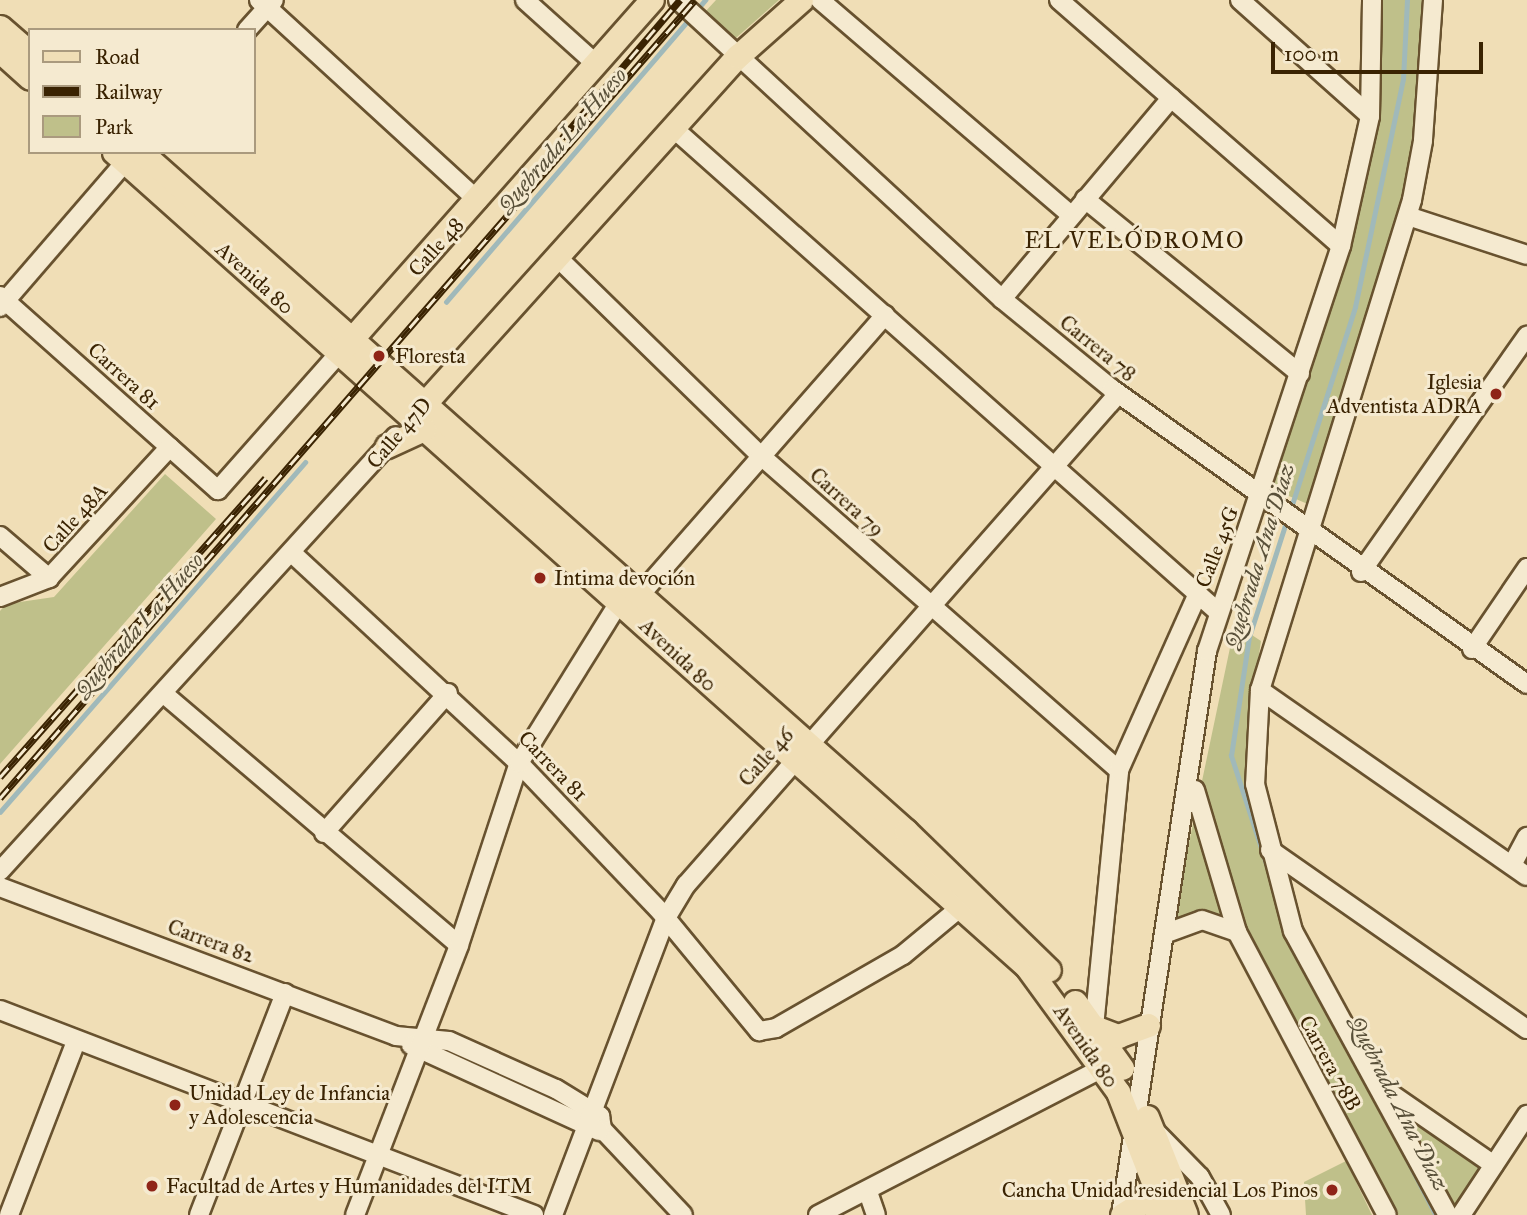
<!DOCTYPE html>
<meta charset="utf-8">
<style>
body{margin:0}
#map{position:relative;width:1527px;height:1215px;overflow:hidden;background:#f0deb6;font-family:"IM FELL Great Primer",serif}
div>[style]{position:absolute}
.green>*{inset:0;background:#bfc08a}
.stream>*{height:4.5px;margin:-2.25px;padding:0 2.25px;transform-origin:2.25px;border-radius:2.25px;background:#a0b9ba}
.roads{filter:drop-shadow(2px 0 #68522f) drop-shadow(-2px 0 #68522f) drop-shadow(0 2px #68522f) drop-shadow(0 -2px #68522f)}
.minor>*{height:18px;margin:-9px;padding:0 9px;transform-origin:9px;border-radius:9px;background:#f5ead0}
.major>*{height:23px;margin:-11.5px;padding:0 11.5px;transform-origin:11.5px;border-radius:11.5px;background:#f0deb6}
.rail>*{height:7px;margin-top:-3.5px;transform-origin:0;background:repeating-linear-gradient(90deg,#f5ead0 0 13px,#3a2302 0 26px);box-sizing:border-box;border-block:2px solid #3a2302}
.dots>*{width:19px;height:19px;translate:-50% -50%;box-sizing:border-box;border:4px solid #f5ead0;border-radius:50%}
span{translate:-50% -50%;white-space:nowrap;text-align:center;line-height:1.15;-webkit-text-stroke:6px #f5ead0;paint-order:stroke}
.street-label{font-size:21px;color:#3a2302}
.poi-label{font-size:21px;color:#3a2302}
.left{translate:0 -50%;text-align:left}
.right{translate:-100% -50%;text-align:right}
.water-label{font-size:23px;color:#595039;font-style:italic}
.neighbourhood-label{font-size:23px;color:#3a2302;letter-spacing:2px}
.legend{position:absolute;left:28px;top:28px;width:228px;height:126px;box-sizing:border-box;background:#f5ead0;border:2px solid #aa9a7e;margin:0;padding:9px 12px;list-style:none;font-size:21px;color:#3a2302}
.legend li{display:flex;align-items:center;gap:14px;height:35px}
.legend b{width:35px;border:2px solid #aa9a7e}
.scale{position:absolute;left:1271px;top:42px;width:212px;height:32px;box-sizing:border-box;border:4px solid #3a2302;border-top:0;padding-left:9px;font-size:21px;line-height:24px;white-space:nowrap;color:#3a2302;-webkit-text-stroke:5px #f5ead0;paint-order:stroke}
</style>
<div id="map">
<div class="green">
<i style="clip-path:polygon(716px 0,779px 0,736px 38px,705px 12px)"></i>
<i style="clip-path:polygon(1377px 0,1425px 0,1407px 193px,1310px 505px,1270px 488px,1346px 247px)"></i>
<i style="clip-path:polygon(165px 474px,216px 519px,0 764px,0 611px,6px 604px,54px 597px)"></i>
<i style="clip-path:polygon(1235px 624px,1261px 641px,1251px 708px,1281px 919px,1442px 1215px,1392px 1215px,1237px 916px,1173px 919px)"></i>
<i style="clip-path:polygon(1392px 1101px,1484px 1166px,1454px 1215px)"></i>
<i style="clip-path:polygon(1346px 1161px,1372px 1215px,1306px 1215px,1304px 1182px)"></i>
</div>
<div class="stream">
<i style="left:695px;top:12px;width:16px;rotate:-50deg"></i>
<i style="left:446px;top:302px;width:374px;rotate:-49.3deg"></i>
<i style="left:1290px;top:511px;width:214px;rotate:-72.3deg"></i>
<i style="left:1355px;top:307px;width:233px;rotate:-78.1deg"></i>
<i style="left:1403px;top:79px;width:79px;rotate:-87.1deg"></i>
<i style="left:0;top:812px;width:464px;rotate:-48.9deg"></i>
<i style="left:1272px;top:882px;width:133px;rotate:-108deg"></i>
<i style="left:1231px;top:756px;width:120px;rotate:-81.4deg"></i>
<i style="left:1249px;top:637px;width:124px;rotate:-72.1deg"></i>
<i style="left:1395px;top:1135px;width:90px;rotate:62.9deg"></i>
</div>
<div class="roads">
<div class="minor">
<i style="left:259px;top:0;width:297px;rotate:42.5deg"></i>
<i style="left:525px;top:0;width:96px;rotate:42deg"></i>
<i style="left:678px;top:0;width:441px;rotate:42.7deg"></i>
<i style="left:1002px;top:299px;width:142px;rotate:39.3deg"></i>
<i style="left:1112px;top:389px;width:509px;rotate:35.41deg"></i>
<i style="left:820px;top:0;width:330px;rotate:40.6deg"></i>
<i style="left:1059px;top:0;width:374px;rotate:41.1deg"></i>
<i style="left:1240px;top:0;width:174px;rotate:41.7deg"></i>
<i style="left:1433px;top:0;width:141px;rotate:94.1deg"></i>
<i style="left:1423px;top:141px;width:60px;rotate:100.6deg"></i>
<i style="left:1412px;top:200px;width:513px;rotate:107.23deg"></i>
<i style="left:1260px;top:690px;width:94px;rotate:93deg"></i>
<i style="left:1255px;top:784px;width:152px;rotate:75.5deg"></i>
<i style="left:1293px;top:931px;width:324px;rotate:61.4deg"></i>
<i style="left:247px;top:30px;width:40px;rotate:-48deg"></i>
<i style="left:672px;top:127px;width:729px;rotate:41.61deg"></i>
<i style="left:1085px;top:199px;width:277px;rotate:39.1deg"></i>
<i style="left:1408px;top:216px;width:125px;rotate:18.1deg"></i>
<i style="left:557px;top:257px;width:284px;rotate:44.3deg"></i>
<i style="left:760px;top:455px;width:478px;rotate:41.3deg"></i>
<i style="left:0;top:296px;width:292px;rotate:41.7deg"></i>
<i style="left:218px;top:490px;width:183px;rotate:-48.5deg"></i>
<i style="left:1002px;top:299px;width:263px;rotate:-49.9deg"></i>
<i style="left:0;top:307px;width:191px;rotate:-49.2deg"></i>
<i style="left:0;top:536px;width:65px;rotate:40.6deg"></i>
<i style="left:293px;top:554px;width:308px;rotate:42.8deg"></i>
<i style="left:519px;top:763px;width:204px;rotate:46.4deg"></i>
<i style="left:660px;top:911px;width:156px;rotate:50.5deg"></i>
<i style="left:759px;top:1031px;width:17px;rotate:-10deg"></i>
<i style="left:776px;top:1028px;width:146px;rotate:-29.9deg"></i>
<i style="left:903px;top:955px;width:77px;rotate:-39.7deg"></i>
<i style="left:1361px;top:572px;width:289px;rotate:-54.9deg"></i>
<i style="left:640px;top:595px;width:372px;rotate:-48.8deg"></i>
<i style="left:0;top:597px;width:53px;rotate:-21.2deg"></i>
<i style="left:49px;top:578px;width:178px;rotate:-47.3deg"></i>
<i style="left:1472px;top:649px;width:98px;rotate:-55.8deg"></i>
<i style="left:1260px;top:690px;width:325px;rotate:34.9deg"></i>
<i style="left:164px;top:694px;width:387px;rotate:40.4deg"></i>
<i style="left:1195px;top:790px;width:148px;rotate:73.5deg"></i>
<i style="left:1237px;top:932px;width:320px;rotate:62.1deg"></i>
<i style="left:324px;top:833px;width:187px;rotate:-48.5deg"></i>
<i style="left:1270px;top:850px;width:313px;rotate:34.9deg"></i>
<i style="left:1512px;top:865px;width:32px;rotate:-62deg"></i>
<i style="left:0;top:871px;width:588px;rotate:-47.69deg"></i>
<i style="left:0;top:887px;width:423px;rotate:20.6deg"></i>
<i style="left:396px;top:1036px;width:53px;rotate:5.4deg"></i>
<i style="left:449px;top:1041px;width:117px;rotate:24.2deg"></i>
<i style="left:556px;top:1089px;width:52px;rotate:31.5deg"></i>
<i style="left:600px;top:1116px;width:13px;rotate:81deg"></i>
<i style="left:602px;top:1129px;width:118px;rotate:46.7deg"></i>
<i style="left:1164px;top:934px;width:40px;rotate:-20.2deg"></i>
<i style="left:1202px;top:920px;width:37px;rotate:19deg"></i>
<i style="left:0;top:1010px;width:572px;rotate:21deg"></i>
<i style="left:1094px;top:1027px;width:258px;rotate:-84.4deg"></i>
<i style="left:1119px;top:770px;width:194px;rotate:-65.9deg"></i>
<i style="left:411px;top:1045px;width:207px;rotate:24.6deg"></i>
<i style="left:1381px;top:1087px;width:137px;rotate:34.6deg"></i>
<i style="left:1155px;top:1131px;width:64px;rotate:45.6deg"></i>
<i style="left:1200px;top:1177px;width:43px;rotate:61.1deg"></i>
<i style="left:868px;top:1192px;width:24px;rotate:71deg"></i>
<i style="left:9px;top:1215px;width:186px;rotate:-68.9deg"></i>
<i style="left:199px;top:1215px;width:238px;rotate:-68.8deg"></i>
<i style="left:355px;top:1215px;width:289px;rotate:-68.9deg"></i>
<i style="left:459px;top:945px;width:192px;rotate:-71.8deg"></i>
<i style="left:519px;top:763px;width:191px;rotate:-58.1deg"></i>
<i style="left:553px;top:1215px;width:318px;rotate:-69.2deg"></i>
<i style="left:666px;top:918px;width:39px;rotate:-59deg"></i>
<i style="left:686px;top:885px;width:654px;rotate:-48.66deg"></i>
<i style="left:818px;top:1215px;width:329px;rotate:-27.3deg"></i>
<i style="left:1121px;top:1215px;width:571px;rotate:-81.33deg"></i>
<i style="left:1207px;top:651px;width:427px;rotate:-71.7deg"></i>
<i style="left:1341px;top:246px;width:133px;rotate:-77.4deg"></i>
<i style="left:1370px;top:116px;width:116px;rotate:-89deg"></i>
<i style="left:1461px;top:1215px;width:120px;rotate:-56.6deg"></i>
</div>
<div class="major">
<i style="left:0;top:27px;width:40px;rotate:41deg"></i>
<i style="left:0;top:51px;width:40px;rotate:42deg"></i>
<i style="left:114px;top:152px;width:1224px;rotate:41.75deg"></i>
<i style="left:1027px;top:967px;width:155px;rotate:53.9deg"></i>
<i style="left:1118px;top:1092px;width:132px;rotate:68.7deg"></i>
<i style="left:141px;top:152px;width:1023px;rotate:41.59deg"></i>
<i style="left:906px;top:831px;width:199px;rotate:44.2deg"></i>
<i style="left:341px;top:351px;width:469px;rotate:-48.5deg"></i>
<i style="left:416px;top:413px;width:481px;rotate:-48deg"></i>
<i style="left:738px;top:56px;width:84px;rotate:-41.6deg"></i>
<i style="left:387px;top:446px;width:41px;rotate:-24.7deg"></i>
<i style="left:1075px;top:1002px;width:81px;rotate:54.5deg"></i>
<i style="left:1094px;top:1027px;width:26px;rotate:21deg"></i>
<i style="left:1118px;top:1036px;width:32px;rotate:-20deg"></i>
<i style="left:1147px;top:1117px;width:105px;rotate:68.3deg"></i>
<i style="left:1122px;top:1215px;width:26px;rotate:-32deg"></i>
<i style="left:1144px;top:1201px;width:23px;rotate:25deg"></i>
</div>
</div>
<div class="rail">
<i style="left:562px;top:138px;width:182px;rotate:-49.5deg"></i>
<i style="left:0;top:777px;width:400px;rotate:-48.4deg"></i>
<i style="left:0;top:798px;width:1058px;rotate:-48.95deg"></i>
</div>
<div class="dots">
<i style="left:379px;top:356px;background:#8f2418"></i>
<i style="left:1496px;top:394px;background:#8f2418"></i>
<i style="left:540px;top:578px;background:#8f2418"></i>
<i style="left:175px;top:1105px;background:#8f2418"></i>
<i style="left:152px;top:1186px;background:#8f2418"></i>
<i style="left:1332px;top:1190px;background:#8f2418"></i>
</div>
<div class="street-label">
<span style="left:436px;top:247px;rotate:-48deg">Calle 48</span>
<span style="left:255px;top:278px;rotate:42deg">Avenida 80</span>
<span style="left:1098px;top:348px;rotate:39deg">Carrera 78</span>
<span style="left:124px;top:376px;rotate:42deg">Carrera 81</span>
<span style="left:399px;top:433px;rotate:-49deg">Calle 47D</span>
<span style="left:847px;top:502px;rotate:42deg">Carrera 79</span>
<span style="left:75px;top:518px;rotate:-48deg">Calle 48A</span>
<span style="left:1217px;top:547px;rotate:-69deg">Calle 45G</span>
<span style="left:678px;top:655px;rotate:43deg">Avenida 80</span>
<span style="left:766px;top:757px;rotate:-48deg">Calle 46</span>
<span style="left:553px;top:766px;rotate:46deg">Carrera 81</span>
<span style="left:211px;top:941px;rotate:20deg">Carrera 82</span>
<span style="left:1086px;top:1046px;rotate:55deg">Avenida 80</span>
<span style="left:1330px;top:1063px;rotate:61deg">Carrera 78B</span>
</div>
<div class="poi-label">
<span class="left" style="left:395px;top:356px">Floresta</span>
<span class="right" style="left:1482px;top:394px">Iglesia<br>Adventista ADRA</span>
<span class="left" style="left:554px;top:578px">Intima devoción</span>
<span class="left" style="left:189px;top:1105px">Unidad Ley de Infancia<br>y Adolescencia</span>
<span class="left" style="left:166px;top:1186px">Facultad de Artes y Humanidades del ITM</span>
<span class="right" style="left:1318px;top:1190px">Cancha Unidad residencial Los Pinos</span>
</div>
<div class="water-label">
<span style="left:562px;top:140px;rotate:-49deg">Quebrada La Hueso</span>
<span style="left:1259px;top:556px;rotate:-73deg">Quebrada Ana Diaz</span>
<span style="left:139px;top:625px;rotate:-49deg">Quebrada La Hueso</span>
<span style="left:1399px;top:1103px;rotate:63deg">Quebrada Ana Diaz</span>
</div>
<div class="neighbourhood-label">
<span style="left:1135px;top:240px">EL VELÓDROMO</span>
</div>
<ul class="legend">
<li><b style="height:9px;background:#f0deb6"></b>Road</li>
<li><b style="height:9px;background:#3a2302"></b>Railway</li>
<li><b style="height:19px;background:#bfc08a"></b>Park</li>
</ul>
<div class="scale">100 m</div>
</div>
